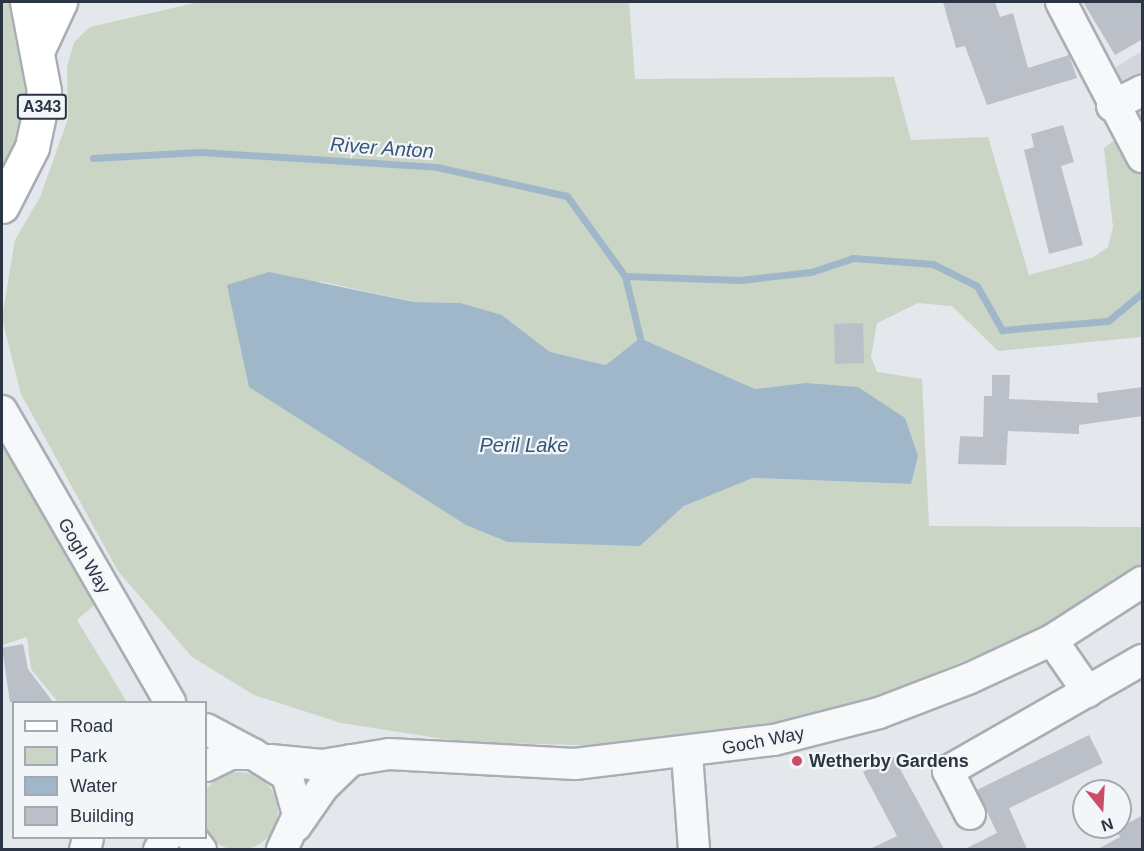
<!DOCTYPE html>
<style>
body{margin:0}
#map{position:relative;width:1144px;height:851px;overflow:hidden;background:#e4e7eb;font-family:Arial,sans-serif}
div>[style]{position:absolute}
.built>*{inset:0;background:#d2d6dd}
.green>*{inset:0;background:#cad5c5}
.round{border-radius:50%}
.water>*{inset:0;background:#a0b7ca}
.stream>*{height:7px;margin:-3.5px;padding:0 3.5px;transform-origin:3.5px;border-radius:3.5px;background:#a0b7ca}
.building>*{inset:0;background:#bbc0c8}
.roads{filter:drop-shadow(2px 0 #a9aeb5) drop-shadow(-2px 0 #a9aeb5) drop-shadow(0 2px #a9aeb5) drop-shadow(0 -2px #a9aeb5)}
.minor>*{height:30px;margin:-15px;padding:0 15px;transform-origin:15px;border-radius:15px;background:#f6f8f9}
.major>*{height:33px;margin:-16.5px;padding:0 16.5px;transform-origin:16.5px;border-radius:16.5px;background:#fff}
.dots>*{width:16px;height:16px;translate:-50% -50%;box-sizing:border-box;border:3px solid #f3f6f8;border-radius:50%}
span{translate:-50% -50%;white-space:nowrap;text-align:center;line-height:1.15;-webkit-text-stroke:4.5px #f3f6f8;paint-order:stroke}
.shield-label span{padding:2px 4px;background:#f3f6f8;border:2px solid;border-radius:4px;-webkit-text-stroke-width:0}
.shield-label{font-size:16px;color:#2b3543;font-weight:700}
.street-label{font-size:18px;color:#2b3543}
.poi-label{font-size:18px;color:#2b3543;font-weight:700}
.left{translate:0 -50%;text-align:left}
.water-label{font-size:20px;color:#365677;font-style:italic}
.frame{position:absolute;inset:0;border:3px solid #2b3543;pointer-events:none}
.legend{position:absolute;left:12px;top:701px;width:195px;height:138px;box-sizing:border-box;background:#f3f6f8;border:2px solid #a3a9b0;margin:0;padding:8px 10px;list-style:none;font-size:18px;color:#2b3543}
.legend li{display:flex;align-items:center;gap:12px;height:30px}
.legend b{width:30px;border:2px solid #a3a9b0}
.north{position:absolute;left:1072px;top:779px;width:60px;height:60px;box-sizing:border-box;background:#f3f6f8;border:2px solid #a3a9b0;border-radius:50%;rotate:162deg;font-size:16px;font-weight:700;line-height:24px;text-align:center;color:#2b3543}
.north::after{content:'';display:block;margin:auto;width:21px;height:27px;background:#cc4d67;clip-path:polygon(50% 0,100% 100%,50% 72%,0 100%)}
</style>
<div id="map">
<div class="built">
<i style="clip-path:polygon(1142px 51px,1142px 124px,1111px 70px)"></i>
</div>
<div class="green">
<i style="clip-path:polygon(2px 2px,17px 2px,30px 71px,28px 126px,2px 176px)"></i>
<i style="clip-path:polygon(evenodd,199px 2px,629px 2px,635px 79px,894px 77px,911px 140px,988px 137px,1029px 275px,1092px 258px,1108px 247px,1113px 227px,1104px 148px,1119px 137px,1142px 168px,1142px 337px,998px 351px,952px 306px,918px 303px,877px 323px,871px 357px,877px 372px,922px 379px,929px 526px,1142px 527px,1142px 565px,1031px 633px,853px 707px,767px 728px,617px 746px,463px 742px,341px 723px,254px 695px,192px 657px,118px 571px,21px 394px,2px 318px,15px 240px,40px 197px,68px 119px,67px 67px,74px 42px,90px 27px,199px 2px,319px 281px,415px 302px,461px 303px,502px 315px,550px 352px,607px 365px,640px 338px,755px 389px,805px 383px,911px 484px,753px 478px,684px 506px,640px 546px,466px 525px,411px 485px,319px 281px)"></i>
<i style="clip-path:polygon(2px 446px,101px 599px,77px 620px,127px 702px,58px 702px,31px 669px,27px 637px,2px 645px)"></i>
<i class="round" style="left:200px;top:772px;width:78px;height:78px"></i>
</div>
<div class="water">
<i style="clip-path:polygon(269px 272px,414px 302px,461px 303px,502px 315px,550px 352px,606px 365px,640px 338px,755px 389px,805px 383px,858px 387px,905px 418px,918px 456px,911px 484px,753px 478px,684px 506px,640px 546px,508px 542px,466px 525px,249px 387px,227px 285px)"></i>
</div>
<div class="stream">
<i style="left:93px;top:158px;width:107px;rotate:-3.2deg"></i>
<i style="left:200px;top:152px;width:237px;rotate:3.6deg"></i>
<i style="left:437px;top:167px;width:133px;rotate:12.6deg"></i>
<i style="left:567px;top:196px;width:99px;rotate:54.1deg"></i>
<i style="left:625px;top:276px;width:64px;rotate:76.4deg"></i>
<i style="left:625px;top:276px;width:115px;rotate:2deg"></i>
<i style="left:740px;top:280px;width:71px;rotate:-6.4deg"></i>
<i style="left:811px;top:272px;width:44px;rotate:-18.4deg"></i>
<i style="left:853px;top:258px;width:80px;rotate:4.3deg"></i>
<i style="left:933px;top:264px;width:49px;rotate:26.6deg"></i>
<i style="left:977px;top:286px;width:51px;rotate:60.4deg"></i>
<i style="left:1002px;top:330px;width:106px;rotate:-4.9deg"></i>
<i style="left:1108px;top:321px;width:44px;rotate:-39.5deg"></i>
</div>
<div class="building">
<i style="clip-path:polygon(943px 2px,995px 2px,1000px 17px,1013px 13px,1028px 68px,1069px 55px,1077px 78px,987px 105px,965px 46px,956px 48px)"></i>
<i style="clip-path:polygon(1083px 2px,1143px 2px,1143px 39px,1115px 55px)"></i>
<i style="clip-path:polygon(1063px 125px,1074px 162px,1061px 166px,1083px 245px,1049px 254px,1024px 150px,1034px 147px,1031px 134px)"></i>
<i style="clip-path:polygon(863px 323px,864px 363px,835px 364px,834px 324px)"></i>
<i style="clip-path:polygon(992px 375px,1010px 375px,1009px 399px,1098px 403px,1097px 393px,1143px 387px,1143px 416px,1079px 425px,1079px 434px,1008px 431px,1006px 465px,958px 464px,960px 436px,983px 437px,984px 396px,992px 396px)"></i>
<i style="clip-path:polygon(23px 644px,28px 669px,53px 702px,10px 702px,2px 648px)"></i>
<i style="clip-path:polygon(1089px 735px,1103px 763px,1009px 808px,1027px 849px,965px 849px,997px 833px,977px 790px)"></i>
<i style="clip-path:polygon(893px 756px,944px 849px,870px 849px,897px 836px,863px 772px)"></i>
<i style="clip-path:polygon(1143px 815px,1143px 849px,1098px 849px,1120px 837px,1116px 830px)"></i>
</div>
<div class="roads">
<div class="minor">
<i style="left:1061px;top:2px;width:175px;rotate:62.4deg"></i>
<i style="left:1112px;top:106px;width:34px;rotate:-27deg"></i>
<i style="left:2px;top:411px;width:336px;rotate:60deg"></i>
<i style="left:1052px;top:640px;width:63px;rotate:55.3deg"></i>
<i style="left:206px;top:729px;width:53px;rotate:28deg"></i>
<i style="left:687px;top:754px;width:96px;rotate:85.8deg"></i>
<i style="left:270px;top:760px;width:52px;rotate:5.5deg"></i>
<i style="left:322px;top:765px;width:68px;rotate:-9.3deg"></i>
<i style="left:389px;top:754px;width:186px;rotate:3.1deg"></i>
<i style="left:575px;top:764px;width:200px;rotate:-6.9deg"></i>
<i style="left:774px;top:740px;width:108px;rotate:-14.4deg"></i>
<i style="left:879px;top:713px;width:95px;rotate:-20.9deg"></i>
<i style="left:968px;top:679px;width:93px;rotate:-24.9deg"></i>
<i style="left:1052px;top:640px;width:107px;rotate:-32.8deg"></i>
<i style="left:206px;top:766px;width:28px;rotate:-26deg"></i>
<i style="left:231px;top:754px;width:22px"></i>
<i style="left:253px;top:754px;width:40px;rotate:32deg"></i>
<i style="left:287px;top:775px;width:41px;rotate:74.6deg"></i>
<i style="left:298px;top:815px;width:38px;rotate:115deg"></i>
<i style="left:970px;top:814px;width:48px;rotate:-117.1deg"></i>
<i style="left:948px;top:771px;width:224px;rotate:-29.8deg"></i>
<i style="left:296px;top:826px;width:47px;rotate:-55.3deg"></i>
<i style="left:323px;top:787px;width:39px;rotate:-44deg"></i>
<i style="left:192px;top:838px;width:15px;rotate:53deg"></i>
<i style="left:85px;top:850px;width:12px;rotate:-76deg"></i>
<i style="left:159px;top:850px;width:14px;rotate:-60deg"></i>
</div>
<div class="major">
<i style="left:39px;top:47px;width:50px;rotate:-65deg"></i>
<i style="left:2px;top:206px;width:66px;rotate:-63deg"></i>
<i style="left:32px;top:147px;width:57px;rotate:-77.9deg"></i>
<i style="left:44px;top:91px;width:91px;rotate:-100.8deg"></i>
</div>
</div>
<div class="dots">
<i style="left:797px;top:761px;background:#cc4d67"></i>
</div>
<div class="shield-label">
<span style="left:42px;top:107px">A343</span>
</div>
<div class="street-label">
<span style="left:84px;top:556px;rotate:59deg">Gogh Way</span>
<span style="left:763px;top:741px;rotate:-11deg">Goch Way</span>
</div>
<div class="poi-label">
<span class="left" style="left:809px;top:761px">Wetherby Gardens</span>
</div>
<div class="water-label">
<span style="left:382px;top:148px;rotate:4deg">River Anton</span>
<span style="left:524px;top:445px">Peril Lake</span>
</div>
<div class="frame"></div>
<ul class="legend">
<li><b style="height:8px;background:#fff"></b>Road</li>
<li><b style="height:16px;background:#cad5c5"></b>Park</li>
<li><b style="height:16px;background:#a0b7ca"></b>Water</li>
<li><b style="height:16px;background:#bbc0c8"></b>Building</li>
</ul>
<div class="north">N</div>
</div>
